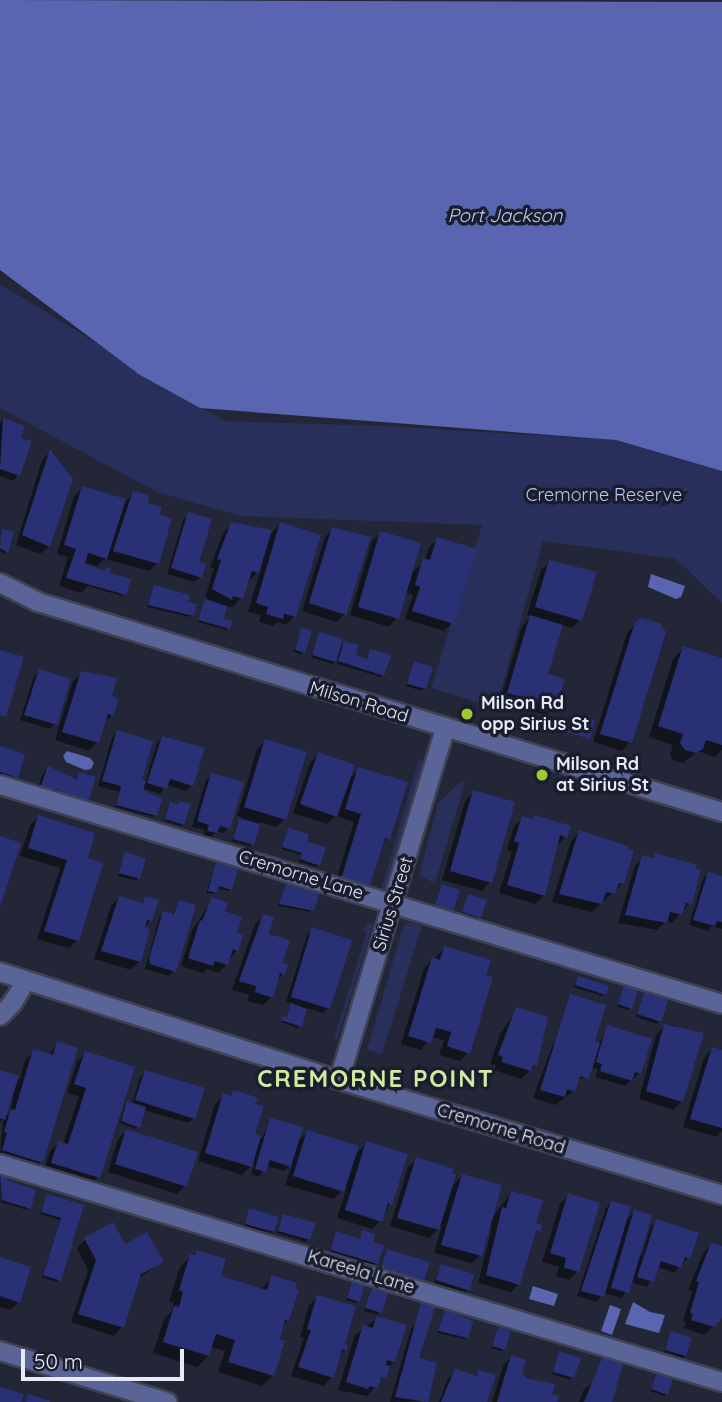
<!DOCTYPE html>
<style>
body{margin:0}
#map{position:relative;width:722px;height:1402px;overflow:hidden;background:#232637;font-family:Quicksand,sans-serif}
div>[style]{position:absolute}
.green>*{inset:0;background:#282f5b}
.water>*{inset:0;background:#5965b0}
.shadow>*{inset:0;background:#0007}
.building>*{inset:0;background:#2a3076}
.roads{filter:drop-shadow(2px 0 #3f4252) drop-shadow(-2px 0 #3f4252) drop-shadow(0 2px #3f4252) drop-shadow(0 -2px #3f4252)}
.minor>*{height:18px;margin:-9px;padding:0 9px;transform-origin:9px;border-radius:9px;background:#5a6496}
.dots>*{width:19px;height:19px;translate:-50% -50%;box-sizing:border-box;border:4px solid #191d2d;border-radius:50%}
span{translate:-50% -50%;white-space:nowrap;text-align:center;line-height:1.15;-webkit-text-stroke:7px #191d2d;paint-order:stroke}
.park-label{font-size:18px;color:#bcc6ef}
.street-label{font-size:18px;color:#e8ebf6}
.poi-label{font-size:18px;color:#e8ebf6;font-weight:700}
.left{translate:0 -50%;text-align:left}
.water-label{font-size:19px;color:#c0c9f3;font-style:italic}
.district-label{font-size:24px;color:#d0eba1;font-weight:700;letter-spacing:2px}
.scale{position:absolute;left:21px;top:1349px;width:163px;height:32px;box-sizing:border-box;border:4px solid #e8ebf6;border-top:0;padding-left:9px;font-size:21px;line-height:24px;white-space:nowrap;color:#e8ebf6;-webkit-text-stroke:5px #191d2d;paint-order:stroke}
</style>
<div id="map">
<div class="green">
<i style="clip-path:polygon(0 284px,224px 421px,386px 426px,616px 440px,722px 471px,722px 603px,676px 559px,543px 541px,496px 708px,431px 688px,482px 525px,241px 516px,157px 492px,0 408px)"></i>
<i style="clip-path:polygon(419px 759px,424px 761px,384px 890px,381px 890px)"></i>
<i style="clip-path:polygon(461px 781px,465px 782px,435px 884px,420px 875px,420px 872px,438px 803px)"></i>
<i style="clip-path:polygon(410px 922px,422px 925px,382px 1054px,367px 1050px,403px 927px)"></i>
<i style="clip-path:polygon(369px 923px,373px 925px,337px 1040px,334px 1039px,367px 932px,362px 930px)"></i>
</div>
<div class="water">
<i style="clip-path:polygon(0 0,722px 2px,722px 471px,616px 440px,200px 408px,140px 375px,0 270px)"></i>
<i style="clip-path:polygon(651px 574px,685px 586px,681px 597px,676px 599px,648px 587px)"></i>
<i style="clip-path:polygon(67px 751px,90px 758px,94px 763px,91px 769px,85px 770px,66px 762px,63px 756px)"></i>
<i style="clip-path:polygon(533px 1286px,558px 1294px,554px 1306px,529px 1299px)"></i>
<i style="clip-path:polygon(633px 1302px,650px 1312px,665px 1315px,659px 1333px,625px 1324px)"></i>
<i style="clip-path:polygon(610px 1305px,621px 1309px,612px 1335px,601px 1331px)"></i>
</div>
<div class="shadow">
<i style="clip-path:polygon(3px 420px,19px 439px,30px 442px,18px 475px,13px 481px,0 476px,0 424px)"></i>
<i style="clip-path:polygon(50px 452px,49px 546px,40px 554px,16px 545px,42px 460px)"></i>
<i style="clip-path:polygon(83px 488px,126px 501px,134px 493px,145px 504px,157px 563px,149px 571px,105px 559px,97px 566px,83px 562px,83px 565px,94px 570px,109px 571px,108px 574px,125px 594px,122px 596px,88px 586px,81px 593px,59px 586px,68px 557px,57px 554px,74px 496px)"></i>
<i style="clip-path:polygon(189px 514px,201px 577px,195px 582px,167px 574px,183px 520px)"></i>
<i style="clip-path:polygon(232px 524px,268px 537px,280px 524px,295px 616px,286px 625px,277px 622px,273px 626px,259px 622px,261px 615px,248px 612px,261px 568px,249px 581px,241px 598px,233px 607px,226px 606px,221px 620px,228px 628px,226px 630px,197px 622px,208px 598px,205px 598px,214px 568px,210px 567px,223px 533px)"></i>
<i style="clip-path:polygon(333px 529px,345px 614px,336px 622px,302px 611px,325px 537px)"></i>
<i style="clip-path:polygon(3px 531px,6px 552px,4px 554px,0 551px)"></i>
<i style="clip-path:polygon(381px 533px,411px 573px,425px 561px,429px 547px,438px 539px,452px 623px,444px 631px,405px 619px,413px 595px,405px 592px,397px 618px,389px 627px,350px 615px,372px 541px)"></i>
<i style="clip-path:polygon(550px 562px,580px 620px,572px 628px,561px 625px,546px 675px,555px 706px,546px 715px,500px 701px,522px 626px,531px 616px,527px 615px,541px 570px)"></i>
<i style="clip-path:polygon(154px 587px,186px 603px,192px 615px,190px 617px,147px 607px)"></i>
<i style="clip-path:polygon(636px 624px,630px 742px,622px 751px,593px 742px,627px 633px)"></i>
<i style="clip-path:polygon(302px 630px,303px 652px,301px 654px,293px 652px)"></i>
<i style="clip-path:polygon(319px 634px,338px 649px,344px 643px,353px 656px,366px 660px,370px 651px,383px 675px,381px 677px,337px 664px,339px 657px,332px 664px,311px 657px)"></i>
<i style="clip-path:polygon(684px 648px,722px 660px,722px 750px,715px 757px,698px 751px,683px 763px,674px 761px,670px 755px,673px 745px,649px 737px,673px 659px)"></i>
<i style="clip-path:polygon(415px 663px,424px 688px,422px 691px,406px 686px)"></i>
<i style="clip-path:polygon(40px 671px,55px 724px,50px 729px,20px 720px,34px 676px)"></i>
<i style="clip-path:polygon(82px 673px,112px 715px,103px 724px,97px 742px,89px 751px,55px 740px,73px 681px)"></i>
<i style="clip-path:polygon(117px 732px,140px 781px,145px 783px,157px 743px,162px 738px,191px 785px,186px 791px,166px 785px,160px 794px,139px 787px,155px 815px,153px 817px,115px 807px,119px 792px,98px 786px,112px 738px)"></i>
<i style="clip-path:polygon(265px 741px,285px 819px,276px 827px,259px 822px,251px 846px,232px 841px,237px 822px,242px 817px,237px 816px,257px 749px)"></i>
<i style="clip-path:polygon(0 748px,16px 777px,14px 779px,0 775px)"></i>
<i style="clip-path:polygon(318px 754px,348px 780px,359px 769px,388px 838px,381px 845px,368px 887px,334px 887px,354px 822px,335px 816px,327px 824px,293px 813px,310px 763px)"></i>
<i style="clip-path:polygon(48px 768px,73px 779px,79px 774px,87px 802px,81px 807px,36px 793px,43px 773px)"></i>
<i style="clip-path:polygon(212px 775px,229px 828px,223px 833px,217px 831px,210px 838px,203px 836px,205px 830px,192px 827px,206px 780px)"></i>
<i style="clip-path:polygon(474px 792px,490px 882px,482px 891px,442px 880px,465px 801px)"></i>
<i style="clip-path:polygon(171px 803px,183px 824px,181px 826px,164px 821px)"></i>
<i style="clip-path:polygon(38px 817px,85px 859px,77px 940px,69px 948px,37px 939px,60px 868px,20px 856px,30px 825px)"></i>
<i style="clip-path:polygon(535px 817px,566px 837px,557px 845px,544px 896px,535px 904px,499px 893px,512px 851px,507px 850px,514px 826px,523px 818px,531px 820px)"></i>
<i style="clip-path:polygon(289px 829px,305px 843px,319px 865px,316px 867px,299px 862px,301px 855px,281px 849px)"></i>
<i style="clip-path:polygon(579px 832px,623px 883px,592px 912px,552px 902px,571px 841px)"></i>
<i style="clip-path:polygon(126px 854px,138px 878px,136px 881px,118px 876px)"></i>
<i style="clip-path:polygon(655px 855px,690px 903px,672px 923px,666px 921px,657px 930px,618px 923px,635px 865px,643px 857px,651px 859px)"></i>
<i style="clip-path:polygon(216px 864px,231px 889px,229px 891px,216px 888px,213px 894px,206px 893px)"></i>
<i style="clip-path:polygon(708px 874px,722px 878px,722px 929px,712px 926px,708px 931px,689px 925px,703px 879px)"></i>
<i style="clip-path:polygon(287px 883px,312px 910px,310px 912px,278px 906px)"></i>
<i style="clip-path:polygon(442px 886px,451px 910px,449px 912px,434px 907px)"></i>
<i style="clip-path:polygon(469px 896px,479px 917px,477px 919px,461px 914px)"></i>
<i style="clip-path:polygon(119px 898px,140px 904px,146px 898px,151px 920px,143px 929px,139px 961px,131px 970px,94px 959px,111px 906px)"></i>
<i style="clip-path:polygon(213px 899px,235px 934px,237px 950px,219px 973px,207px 969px,203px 973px,181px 966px,192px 930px)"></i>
<i style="clip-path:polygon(179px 902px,174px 971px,169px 976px,145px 969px,159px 918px,164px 913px,172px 915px)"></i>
<i style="clip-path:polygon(264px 916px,267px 936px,283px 974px,276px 981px,271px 997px,263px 1005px,247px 1001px,249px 995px,232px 990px,255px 924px)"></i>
<i style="clip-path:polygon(313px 929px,329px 1008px,323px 1013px,306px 1008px,298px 1028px,280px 1022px,286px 1019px,293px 1004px,286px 1002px,307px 935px)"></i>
<i style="clip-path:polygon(445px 948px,468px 1053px,460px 1061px,439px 1055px,444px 1040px,431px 1037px,421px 1050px,401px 1044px,424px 968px)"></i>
<i style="clip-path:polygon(578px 978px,605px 994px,603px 996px,573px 987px)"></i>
<i style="clip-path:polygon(625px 987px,631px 1008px,629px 1010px,617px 1007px)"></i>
<i style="clip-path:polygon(644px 995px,660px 1021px,657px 1024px,636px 1017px)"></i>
<i style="clip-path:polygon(571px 996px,593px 1042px,599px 1044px,608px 1027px,640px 1073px,625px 1086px,595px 1077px,598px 1070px,591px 1067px,587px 1078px,578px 1078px,574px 1091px,555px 1105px,533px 1098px,552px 1046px,559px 1038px,556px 1038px)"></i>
<i style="clip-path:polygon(517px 1009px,546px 1018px,535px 1066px,521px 1079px,494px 1070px,496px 1065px,490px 1064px,500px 1034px)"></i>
<i style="clip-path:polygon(671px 1025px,702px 1034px,681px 1102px,673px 1110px,639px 1099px,656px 1035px,664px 1026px)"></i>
<i style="clip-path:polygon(evenodd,58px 1043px,41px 1162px,33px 1170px,0 1160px,3px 1119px,0 1122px,0 1072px,20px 1079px,25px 1060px,34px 1051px,48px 1056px,58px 1043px,10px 1098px,13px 1099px,9px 1114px,3px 1119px,10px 1098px)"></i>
<i style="clip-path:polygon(712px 1049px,722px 1052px,722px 1131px,717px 1137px,683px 1127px,704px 1058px)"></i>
<i style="clip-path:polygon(85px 1053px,98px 1177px,90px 1185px,44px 1171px,50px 1151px,58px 1143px,63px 1144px,79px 1096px,67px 1093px,77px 1062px)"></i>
<i style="clip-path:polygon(145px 1072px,194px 1118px,188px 1123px,144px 1110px,136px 1129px,119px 1123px,125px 1105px,132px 1104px,140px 1077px)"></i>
<i style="clip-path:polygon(234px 1092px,252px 1105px,253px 1135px,262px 1138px,271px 1120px,296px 1143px,308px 1132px,354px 1155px,367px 1143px,390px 1204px,380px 1221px,372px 1229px,337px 1218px,347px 1186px,334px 1199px,285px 1185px,292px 1164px,284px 1171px,266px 1166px,259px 1177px,251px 1174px,255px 1162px,242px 1175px,198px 1161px,215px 1104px,224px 1095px,229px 1097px)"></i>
<i style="clip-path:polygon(126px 1131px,185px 1186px,177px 1194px,108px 1172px,118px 1139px)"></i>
<i style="clip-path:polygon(417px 1159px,450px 1188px,462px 1176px,490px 1221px,511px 1193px,534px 1225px,538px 1231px,532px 1237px,519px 1284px,511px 1292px,478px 1283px,492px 1227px,489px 1226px,480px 1255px,472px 1263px,434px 1253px,442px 1225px,429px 1238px,390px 1226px,408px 1167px)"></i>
<i style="clip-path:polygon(0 1176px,6px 1178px,5px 1182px,29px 1208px,27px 1210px,1px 1202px)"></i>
<i style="clip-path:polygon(569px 1195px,578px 1271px,569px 1280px,556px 1276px,559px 1267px,542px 1262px,560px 1204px)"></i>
<i style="clip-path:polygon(48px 1196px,82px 1206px,57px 1282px,42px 1277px,60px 1220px,40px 1214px)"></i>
<i style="clip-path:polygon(611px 1203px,625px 1221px,634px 1212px,639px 1254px,642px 1255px,651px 1226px,657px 1221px,688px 1258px,674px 1273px,657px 1267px,647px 1287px,631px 1282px,622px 1298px,603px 1293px,597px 1302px,577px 1296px,606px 1208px)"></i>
<i style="clip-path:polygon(250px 1210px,273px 1231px,270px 1233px,244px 1226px)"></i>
<i style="clip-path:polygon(283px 1216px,309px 1239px,306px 1242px,277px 1233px)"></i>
<i style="clip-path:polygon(363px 1232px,371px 1243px,376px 1263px,374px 1265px,330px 1252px,337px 1233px,359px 1240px)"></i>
<i style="clip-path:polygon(85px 1240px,124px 1247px,161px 1262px,138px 1279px,122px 1327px,114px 1336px,71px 1322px,88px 1270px,77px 1248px)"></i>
<i style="clip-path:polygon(711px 1245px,722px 1247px,722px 1312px,719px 1322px,704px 1335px,684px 1328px,686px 1322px,683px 1321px,692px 1291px,688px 1290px,703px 1253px)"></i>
<i style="clip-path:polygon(388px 1251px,423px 1279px,420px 1282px,380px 1270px)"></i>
<i style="clip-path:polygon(196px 1252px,219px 1277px,260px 1290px,272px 1277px,288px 1321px,281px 1327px,273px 1375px,262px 1386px,218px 1372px,225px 1351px,210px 1347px,208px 1356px,197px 1367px,153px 1353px,164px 1319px,171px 1312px,174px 1303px,169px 1301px,180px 1267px)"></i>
<i style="clip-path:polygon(0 1259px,19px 1302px,10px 1310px,0 1307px)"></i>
<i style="clip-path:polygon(441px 1266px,468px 1290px,466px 1292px,434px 1283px)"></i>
<i style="clip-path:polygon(353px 1281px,358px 1301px,356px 1303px,346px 1300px)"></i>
<i style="clip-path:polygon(372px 1290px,386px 1294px,378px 1315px,364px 1311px)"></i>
<i style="clip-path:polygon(318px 1297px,345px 1350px,339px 1355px,332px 1377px,324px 1386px,291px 1376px,304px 1338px,300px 1337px,309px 1305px)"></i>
<i style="clip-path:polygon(421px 1304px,417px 1359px,428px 1401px,390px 1402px,411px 1329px,417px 1323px)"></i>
<i style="clip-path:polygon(445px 1311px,467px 1337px,464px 1339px,437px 1333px)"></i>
<i style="clip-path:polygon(377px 1318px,394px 1361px,368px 1396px,338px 1390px,355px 1335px)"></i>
<i style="clip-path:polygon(498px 1329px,503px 1349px,501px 1351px,491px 1348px)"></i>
<i style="clip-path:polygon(671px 1333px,685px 1355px,683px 1358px,664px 1352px)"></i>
<i style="clip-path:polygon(560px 1353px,572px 1377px,570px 1380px,552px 1374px)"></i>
<i style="clip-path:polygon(511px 1357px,520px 1375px,529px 1377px,528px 1380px,550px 1395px,555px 1402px,492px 1402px,503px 1366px)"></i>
<i style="clip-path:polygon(603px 1358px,610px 1402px,579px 1402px,584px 1389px,595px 1381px)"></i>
<i style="clip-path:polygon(456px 1371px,474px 1377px,479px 1372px,486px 1402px,439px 1402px,447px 1380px)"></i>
<i style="clip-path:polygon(657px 1374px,666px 1394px,664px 1396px,650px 1391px)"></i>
</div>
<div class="building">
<i style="clip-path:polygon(3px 418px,25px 426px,21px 438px,32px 441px,20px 476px,0 469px)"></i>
<i style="clip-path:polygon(50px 449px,73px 479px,50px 547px,22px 535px)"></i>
<i style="clip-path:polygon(82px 486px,126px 499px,107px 559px,88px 553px,85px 564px,105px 571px,106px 567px,111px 569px,110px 573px,131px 579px,126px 595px,66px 578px,76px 549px,64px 545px)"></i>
<i style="clip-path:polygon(133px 491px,149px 495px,148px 503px,162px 507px,160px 515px,172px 518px,159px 564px,113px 551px)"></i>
<i style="clip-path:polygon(188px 512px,212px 519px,199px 562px,206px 564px,202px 578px,171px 568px)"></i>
<i style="clip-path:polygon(231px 522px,272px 530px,259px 573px,252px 571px,243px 599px,233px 596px,232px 600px,212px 589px,221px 560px,217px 559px)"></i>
<i style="clip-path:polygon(280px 522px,321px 535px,296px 617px,284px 614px,283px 619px,266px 614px,268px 607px,256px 603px)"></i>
<i style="clip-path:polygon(332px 527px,371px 537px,346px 615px,309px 603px)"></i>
<i style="clip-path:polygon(2px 529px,14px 532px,8px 553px,0 548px)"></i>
<i style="clip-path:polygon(380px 531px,421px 543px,399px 619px,358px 607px)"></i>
<i style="clip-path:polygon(437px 537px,477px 549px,454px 624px,412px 611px,420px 587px,415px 585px,423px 558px,430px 560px)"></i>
<i style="clip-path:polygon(549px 560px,597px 572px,582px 621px,535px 607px)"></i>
<i style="clip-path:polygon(154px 585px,190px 595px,188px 602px,197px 604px,194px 616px,148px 605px)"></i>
<i style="clip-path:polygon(205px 599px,227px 606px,224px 619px,232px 621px,230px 629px,198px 620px)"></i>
<i style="clip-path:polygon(530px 615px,563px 625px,548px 674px,565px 679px,556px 707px,507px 693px)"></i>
<i style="clip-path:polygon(641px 618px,660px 623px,666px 632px,632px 743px,600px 734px,635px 622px)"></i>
<i style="clip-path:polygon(301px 628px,312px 631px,305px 653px,295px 650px)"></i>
<i style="clip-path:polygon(319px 632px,343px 639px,336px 662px,312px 655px)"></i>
<i style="clip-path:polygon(344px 641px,359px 645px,356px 655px,367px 659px,370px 649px,391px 655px,384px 676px,338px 661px)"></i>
<i style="clip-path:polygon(683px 646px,722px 658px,722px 745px,706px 740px,703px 749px,695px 753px,685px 750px,680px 743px,683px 734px,658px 726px)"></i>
<i style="clip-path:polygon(0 650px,24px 657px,6px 717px,0 715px)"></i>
<i style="clip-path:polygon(414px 661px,433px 667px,426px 689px,407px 684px)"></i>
<i style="clip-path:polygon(39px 669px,71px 679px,57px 725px,24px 715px)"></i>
<i style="clip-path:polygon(81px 671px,117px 678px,112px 696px,119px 699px,113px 716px,108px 714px,99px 743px,62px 732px)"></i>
<i style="clip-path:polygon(572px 713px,595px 720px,590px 739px,566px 732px)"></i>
<i style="clip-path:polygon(117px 730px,153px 741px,142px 780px,146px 781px,143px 790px,162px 799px,157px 816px,116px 805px,121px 786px,102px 781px)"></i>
<i style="clip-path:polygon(162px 736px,205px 748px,193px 786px,170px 779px,167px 789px,147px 783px)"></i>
<i style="clip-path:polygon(265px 739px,307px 752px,286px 820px,244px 807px)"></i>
<i style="clip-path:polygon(0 746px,25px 754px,18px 778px,0 772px)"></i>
<i style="clip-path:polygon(318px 752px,355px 765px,337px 817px,300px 804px)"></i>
<i style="clip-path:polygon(48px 766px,76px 779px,79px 772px,96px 777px,88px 803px,55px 789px,54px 792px,40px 788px)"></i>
<i style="clip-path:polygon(358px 767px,408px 782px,390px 839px,385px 838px,369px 888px,341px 879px,361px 814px,345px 809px)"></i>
<i style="clip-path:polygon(211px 773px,244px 782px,230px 829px,220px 826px,217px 833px,207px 831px,209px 825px,197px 821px)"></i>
<i style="clip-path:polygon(473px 790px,515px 802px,492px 883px,450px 871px)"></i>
<i style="clip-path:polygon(179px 801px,191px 804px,184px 825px,165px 819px,170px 802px,178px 804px)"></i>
<i style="clip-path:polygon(38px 815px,95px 833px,88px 858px,103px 863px,79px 941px,44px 931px,67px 860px,28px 848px)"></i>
<i style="clip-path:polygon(535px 815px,571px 826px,567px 838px,560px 835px,545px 896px,507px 885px,519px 843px,514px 841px,522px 816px,533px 819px)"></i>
<i style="clip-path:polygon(239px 818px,260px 824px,254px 845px,233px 839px)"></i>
<i style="clip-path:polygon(288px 828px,309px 834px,307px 842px,326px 847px,320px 866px,300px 859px,302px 853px,282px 847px)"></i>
<i style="clip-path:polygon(579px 830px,628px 846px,627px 849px,634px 851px,624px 884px,619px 883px,615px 894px,606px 892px,602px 904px,559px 894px)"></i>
<i style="clip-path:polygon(0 836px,21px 843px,1px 905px,0 905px)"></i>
<i style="clip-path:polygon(125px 852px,146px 858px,140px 879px,119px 873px)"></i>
<i style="clip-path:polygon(655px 853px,697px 865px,696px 869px,701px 870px,692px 904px,686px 903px,682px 915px,670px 912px,667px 923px,625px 915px,642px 855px,654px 858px)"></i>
<i style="clip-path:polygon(216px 862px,238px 869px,232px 890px,219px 886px,217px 893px,208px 891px)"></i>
<i style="clip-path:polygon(708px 872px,722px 876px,722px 922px,717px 921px,715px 926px,693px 920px)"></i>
<i style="clip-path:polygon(287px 881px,320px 891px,314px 911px,279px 904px)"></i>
<i style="clip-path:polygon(442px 884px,460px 890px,453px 911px,435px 905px)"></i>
<i style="clip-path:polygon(468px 894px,487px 900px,481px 918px,462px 912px)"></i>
<i style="clip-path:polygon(119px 896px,143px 903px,145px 896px,159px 900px,152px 921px,147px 920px,145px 927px,150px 929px,141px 962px,101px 951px)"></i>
<i style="clip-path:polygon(212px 897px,228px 902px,225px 911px,242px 917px,237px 933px,243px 935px,238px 951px,233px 949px,228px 965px,215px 961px,213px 966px,188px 958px,200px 920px,202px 921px)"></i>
<i style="clip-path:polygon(179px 900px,196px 905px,176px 972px,150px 964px,149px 958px,163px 911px,174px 914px)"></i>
<i style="clip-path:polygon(263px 914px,274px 917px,269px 934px,290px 940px,283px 963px,288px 964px,285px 975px,280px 973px,273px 998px,255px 992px,256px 986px,239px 981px)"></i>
<i style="clip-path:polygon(312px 927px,352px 940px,330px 1009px,291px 997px)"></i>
<i style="clip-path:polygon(444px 946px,491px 960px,486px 975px,493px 977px,470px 1054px,447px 1046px,451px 1032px,436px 1028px,431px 1043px,408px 1036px,432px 957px,440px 960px)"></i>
<i style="clip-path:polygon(578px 976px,609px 986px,606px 995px,575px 985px)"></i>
<i style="clip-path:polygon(624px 985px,638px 990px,632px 1009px,618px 1004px)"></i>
<i style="clip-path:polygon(645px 990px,669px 998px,661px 1022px,637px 1014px)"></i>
<i style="clip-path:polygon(570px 994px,606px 1005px,595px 1041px,600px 1043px,589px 1079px,580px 1076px,575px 1092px,567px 1089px,565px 1097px,540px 1090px)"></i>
<i style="clip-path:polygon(291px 1003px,307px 1009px,302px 1027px,281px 1020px,283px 1016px,287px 1017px)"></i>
<i style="clip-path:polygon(516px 1007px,548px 1017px,537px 1066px,533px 1065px,531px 1071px,501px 1062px,503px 1057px,498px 1055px)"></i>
<i style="clip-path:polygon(664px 1024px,704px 1033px,683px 1102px,646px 1091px)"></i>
<i style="clip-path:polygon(607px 1025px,652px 1039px,641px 1074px,635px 1072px,632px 1081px,600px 1071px,602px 1064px,596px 1062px)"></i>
<i style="clip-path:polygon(57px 1041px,78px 1048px,43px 1163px,2px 1150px,7px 1133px,4px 1132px,11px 1109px,15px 1110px,33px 1049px,53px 1055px)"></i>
<i style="clip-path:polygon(712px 1047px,722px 1050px,722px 1128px,690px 1119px)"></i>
<i style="clip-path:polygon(85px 1051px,135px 1067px,100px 1178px,51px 1163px,58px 1141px,68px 1144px,86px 1088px,74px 1084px)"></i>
<i style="clip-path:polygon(0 1070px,19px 1076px,5px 1120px,0 1118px)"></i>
<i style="clip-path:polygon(145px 1070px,205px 1088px,195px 1119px,135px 1100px)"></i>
<i style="clip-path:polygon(233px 1090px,259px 1098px,255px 1104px,264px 1106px,255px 1134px,261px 1136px,252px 1167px,205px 1153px,223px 1093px,231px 1096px)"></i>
<i style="clip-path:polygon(127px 1101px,146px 1107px,140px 1128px,121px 1121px)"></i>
<i style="clip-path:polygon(270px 1118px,303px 1127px,291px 1167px,270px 1160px,266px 1172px,255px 1169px)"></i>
<i style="clip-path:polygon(126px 1129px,198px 1152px,187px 1187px,115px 1164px)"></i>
<i style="clip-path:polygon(307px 1130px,359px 1146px,344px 1192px,293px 1176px)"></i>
<i style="clip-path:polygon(366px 1141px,408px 1154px,392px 1205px,388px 1203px,382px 1222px,345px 1210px)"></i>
<i style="clip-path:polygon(416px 1157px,454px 1169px,452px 1174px,456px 1175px,439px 1230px,397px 1218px)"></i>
<i style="clip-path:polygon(0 1174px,8px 1177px,7px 1180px,36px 1190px,31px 1209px,2px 1200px)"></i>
<i style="clip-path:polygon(462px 1174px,502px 1185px,482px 1256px,441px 1245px)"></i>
<i style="clip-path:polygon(511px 1191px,543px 1200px,536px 1223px,542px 1225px,540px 1232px,536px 1231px,520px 1285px,486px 1275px,502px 1207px,506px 1208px)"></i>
<i style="clip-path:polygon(568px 1193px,600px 1203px,579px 1272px,564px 1268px,566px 1258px,550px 1253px)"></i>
<i style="clip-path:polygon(47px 1194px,84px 1205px,61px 1281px,43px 1275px,61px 1218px,41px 1212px)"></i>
<i style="clip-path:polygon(611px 1201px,631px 1206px,604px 1297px,581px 1291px)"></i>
<i style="clip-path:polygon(249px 1208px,279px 1217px,274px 1232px,245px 1224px)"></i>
<i style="clip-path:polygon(634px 1210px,652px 1215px,629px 1293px,611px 1288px)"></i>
<i style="clip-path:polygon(283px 1214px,316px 1223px,310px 1240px,278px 1231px)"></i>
<i style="clip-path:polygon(656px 1219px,699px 1233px,690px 1259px,685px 1257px,681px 1268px,661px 1261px,654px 1282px,637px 1277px)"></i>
<i style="clip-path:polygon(113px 1222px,125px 1244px,147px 1232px,164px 1262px,141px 1274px,124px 1328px,78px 1314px,96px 1260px,84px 1238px)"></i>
<i style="clip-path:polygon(362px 1230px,375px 1234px,373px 1242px,384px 1245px,378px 1264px,331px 1250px,336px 1231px,360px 1239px)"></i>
<i style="clip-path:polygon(711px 1243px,722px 1246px,722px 1318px,714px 1327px,691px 1320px,693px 1314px,690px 1313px,699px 1282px,696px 1281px)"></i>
<i style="clip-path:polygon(387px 1249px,430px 1262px,424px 1280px,381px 1268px)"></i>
<i style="clip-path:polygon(196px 1250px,226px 1259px,221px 1276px,267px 1290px,271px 1275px,297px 1283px,295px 1288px,299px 1290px,289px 1321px,285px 1320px,280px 1339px,285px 1341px,274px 1376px,228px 1362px,235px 1340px,216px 1334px,209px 1356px,163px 1342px,174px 1306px,179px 1307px,183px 1292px,179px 1290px,190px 1254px,195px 1255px)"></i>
<i style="clip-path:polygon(0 1257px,31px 1267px,20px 1303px,0 1296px)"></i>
<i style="clip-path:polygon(441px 1264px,474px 1274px,470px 1291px,436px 1280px)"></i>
<i style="clip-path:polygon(353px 1279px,365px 1283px,360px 1302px,347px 1298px)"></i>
<i style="clip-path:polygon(372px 1288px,388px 1293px,382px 1313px,365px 1308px)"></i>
<i style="clip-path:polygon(317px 1295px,356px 1306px,345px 1344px,348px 1345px,346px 1351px,342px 1349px,334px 1378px,298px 1367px,311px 1330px,307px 1329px)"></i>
<i style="clip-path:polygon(421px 1302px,435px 1307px,419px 1358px,437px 1363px,428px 1402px,395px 1397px)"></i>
<i style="clip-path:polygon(445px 1309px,473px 1321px,468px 1338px,438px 1331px)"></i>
<i style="clip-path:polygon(376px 1316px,407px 1325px,395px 1362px,387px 1360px,386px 1365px,390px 1366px,386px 1378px,381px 1377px,378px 1388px,370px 1386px,368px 1389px,346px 1382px,363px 1325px,373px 1328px)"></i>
<i style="clip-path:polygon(498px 1327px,511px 1331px,505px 1350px,492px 1346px)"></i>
<i style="clip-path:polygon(671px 1331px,692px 1338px,686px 1356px,665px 1350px)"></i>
<i style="clip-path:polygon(559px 1351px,581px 1358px,574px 1378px,553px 1372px)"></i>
<i style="clip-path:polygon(511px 1355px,526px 1360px,522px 1374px,530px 1379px,555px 1384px,552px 1394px,559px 1396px,557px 1402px,497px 1402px)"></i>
<i style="clip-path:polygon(603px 1356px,624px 1362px,612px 1402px,584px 1402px)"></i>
<i style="clip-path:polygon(455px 1369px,477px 1376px,478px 1370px,496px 1375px,487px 1402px,441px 1402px)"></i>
<i style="clip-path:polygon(657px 1372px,673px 1377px,668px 1395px,651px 1389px)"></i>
<i style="clip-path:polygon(0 1387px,24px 1394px,21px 1402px,0 1402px)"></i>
<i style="clip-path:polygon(28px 1394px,50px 1401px,50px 1402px,26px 1402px)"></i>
</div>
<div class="roads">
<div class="minor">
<i style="left:0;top:583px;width:42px;rotate:26.6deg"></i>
<i style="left:38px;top:602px;width:716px;rotate:17.07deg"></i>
<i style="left:0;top:785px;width:754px;rotate:16.87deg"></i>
<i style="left:0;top:972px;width:356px;rotate:17.7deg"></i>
<i style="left:339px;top:1080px;width:400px;rotate:16.7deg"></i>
<i style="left:0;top:1016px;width:17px;rotate:-45deg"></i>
<i style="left:12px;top:1004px;width:27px;rotate:-59deg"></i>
<i style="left:339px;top:1080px;width:367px;rotate:-73.2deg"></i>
<i style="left:0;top:1164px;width:754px;rotate:16.8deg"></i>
<i style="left:0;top:1351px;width:175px;rotate:17deg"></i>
</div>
</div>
<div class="dots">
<i style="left:467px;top:714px;background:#9eca2f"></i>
<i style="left:542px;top:775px;background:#9eca2f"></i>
</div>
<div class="park-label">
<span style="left:604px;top:495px">Cremorne Reserve</span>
</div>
<div class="street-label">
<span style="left:359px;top:702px;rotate:17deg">Milson Road</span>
<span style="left:301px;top:875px;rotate:17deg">Cremorne Lane</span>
<span style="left:393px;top:904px;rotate:-73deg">Sirius Street</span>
<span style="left:501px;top:1129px;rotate:17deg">Cremorne Road</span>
<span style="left:361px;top:1272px;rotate:17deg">Kareela Lane</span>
</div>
<div class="poi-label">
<span class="left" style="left:481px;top:714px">Milson Rd<br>opp Sirius St</span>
<span class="left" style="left:556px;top:775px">Milson Rd<br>at Sirius St</span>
</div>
<div class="water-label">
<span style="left:505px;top:216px">Port Jackson</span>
</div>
<div class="district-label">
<span style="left:376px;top:1079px">CREMORNE POINT</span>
</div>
<div class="scale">50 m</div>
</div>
